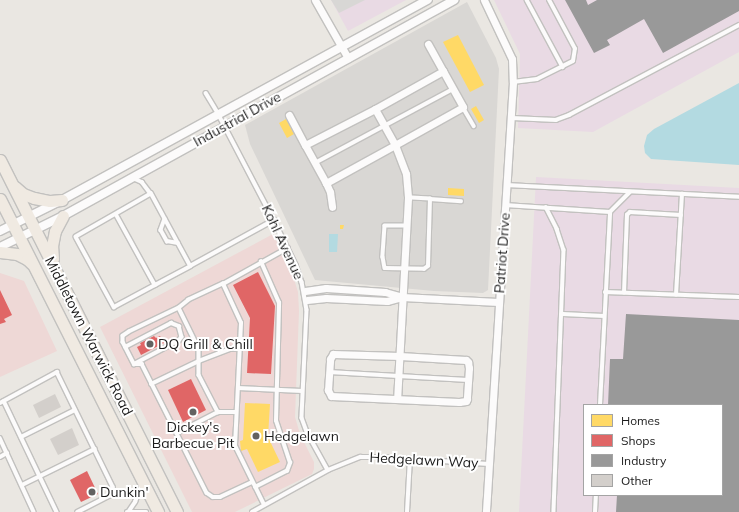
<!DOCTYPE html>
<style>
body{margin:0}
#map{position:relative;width:739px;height:512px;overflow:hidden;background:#eae7e2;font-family:Mulish,sans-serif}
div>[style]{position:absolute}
.residential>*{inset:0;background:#d9d7d4}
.commercial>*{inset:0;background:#eed8d6}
.industrial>*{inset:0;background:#e9dae4}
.parking>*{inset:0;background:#d8d7d5}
.water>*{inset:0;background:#b3dae1}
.homes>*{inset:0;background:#ffd966}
.shops>*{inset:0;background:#e06666}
.industry>*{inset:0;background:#999}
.building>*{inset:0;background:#d3cfcb}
.roads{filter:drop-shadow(1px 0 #c2c1bf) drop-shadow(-1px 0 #c2c1bf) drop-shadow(0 1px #c2c1bf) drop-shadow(0 -1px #c2c1bf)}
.service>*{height:3.5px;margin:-1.75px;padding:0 1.75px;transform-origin:1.75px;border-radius:1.75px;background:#fcfbfb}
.minor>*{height:7px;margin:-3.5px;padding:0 3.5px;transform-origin:3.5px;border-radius:3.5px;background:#fcfbfb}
.tertiary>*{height:8px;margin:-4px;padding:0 4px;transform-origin:4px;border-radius:4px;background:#fcfbfb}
.primary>*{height:11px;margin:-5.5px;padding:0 5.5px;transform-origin:5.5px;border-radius:5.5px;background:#f0eae2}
.dots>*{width:11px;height:11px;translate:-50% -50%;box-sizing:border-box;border:2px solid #fff;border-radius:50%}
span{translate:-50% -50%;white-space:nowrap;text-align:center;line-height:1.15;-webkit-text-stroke:4px #fff;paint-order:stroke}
.street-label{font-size:14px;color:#1b1b1b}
.poi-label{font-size:14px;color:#1b1b1b}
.left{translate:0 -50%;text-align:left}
.legend{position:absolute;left:583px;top:404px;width:140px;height:92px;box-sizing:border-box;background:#fff;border:1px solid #a4a4a4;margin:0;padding:5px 7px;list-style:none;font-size:12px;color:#1b1b1b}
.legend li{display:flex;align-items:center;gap:8px;height:20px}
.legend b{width:20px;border:1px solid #a4a4a4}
</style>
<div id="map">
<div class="residential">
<i style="clip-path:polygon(467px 2px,496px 58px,499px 69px,488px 290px,483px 293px,434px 291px,315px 280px,250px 144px,245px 125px)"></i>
</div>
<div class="commercial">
<i style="clip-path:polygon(273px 234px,293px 276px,298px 292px,299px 311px,295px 417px,300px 434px,314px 462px,314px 469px,312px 474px,235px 512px,192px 512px,100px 327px)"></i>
<i style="clip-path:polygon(0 273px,24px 281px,57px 351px,0 377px)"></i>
</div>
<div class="industrial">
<i style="clip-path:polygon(331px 0,406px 0,348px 31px)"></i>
<i style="clip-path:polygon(494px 0,739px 0,739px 52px,593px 132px,518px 128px,520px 54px)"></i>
<i style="clip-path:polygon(evenodd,536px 177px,739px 188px,739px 512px,519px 512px,536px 177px,584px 405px,722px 405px,722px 495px,584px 495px,584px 405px)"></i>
</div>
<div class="parking">
<i style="clip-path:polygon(331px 0,365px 0,339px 13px)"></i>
</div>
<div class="water">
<i style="clip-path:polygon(739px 83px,739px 165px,651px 159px,645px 153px,644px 146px,647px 135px,654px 129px)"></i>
<i style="clip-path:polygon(329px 234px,338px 234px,337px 252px,329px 252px)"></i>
</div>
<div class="homes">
<i style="clip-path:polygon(458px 35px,484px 85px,470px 92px,443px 42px)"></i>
<i style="clip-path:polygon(476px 106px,484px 120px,479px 123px,471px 109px)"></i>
<i style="clip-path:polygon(286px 119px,294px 134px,287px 138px,279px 123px)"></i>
<i style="clip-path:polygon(448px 188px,464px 189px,464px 196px,448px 195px)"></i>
<i style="clip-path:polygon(340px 225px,344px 225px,343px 229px,340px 229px)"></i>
<i style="clip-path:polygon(245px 403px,270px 404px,268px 437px,280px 462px,258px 472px,247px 449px,241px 451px,240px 441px,243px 440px)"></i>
</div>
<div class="shops">
<i style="clip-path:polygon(258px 272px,275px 306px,271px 374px,247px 373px,250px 318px,233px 285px)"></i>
<i style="clip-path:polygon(0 290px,12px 315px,4px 319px,6px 322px,0 324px)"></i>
<i style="clip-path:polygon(154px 336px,156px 338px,160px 336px,164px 343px,141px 355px,137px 347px,141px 345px,140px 343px)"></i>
<i style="clip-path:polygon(191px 379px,206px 410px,183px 422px,168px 390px)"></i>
<i style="clip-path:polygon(87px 471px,98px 494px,81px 502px,70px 480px)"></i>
</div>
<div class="industry">
<i style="clip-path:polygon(565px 0,586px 0,588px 5px,597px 0,739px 0,739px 11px,663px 53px,644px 19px,607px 40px,610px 45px,594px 53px)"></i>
<i style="clip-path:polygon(626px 314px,739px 320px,739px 512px,616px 512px,617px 495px,722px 495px,722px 405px,608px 405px,610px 359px,623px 359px)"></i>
</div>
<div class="building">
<i style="clip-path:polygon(55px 394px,61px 407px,39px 418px,33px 405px)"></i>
<i style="clip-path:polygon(72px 428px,79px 445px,58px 455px,50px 439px)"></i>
</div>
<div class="roads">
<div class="service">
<i style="left:527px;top:0;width:76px;rotate:61.8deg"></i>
<i style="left:513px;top:82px;width:24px;rotate:-7deg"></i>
<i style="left:537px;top:79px;width:40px;rotate:-26.6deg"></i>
<i style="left:573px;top:61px;width:12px;rotate:-81deg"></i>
<i style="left:575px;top:49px;width:55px;rotate:-118deg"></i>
<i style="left:206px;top:93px;width:26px;rotate:59deg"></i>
<i style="left:219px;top:115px;width:119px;rotate:62.4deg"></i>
<i style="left:274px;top:220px;width:50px;rotate:63.9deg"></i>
<i style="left:296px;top:265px;width:18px;rotate:71deg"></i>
<i style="left:302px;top:282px;width:28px;rotate:80deg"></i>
<i style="left:307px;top:310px;width:108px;rotate:92.7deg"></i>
<i style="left:302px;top:418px;width:15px;rotate:70deg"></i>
<i style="left:307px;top:432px;width:43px;rotate:61.1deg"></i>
<i style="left:463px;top:107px;width:22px;rotate:60deg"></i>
<i style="left:512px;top:118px;width:44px;rotate:2.6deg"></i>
<i style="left:556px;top:120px;width:14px;rotate:-21deg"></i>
<i style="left:569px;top:115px;width:192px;rotate:-27.9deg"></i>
<i style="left:315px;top:163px;width:157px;rotate:-28.2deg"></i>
<i style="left:133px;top:178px;width:10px;rotate:24deg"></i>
<i style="left:142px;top:182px;width:15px;rotate:53deg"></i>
<i style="left:506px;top:185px;width:233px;rotate:2.9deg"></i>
<i style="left:430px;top:199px;width:31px;rotate:4deg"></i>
<i style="left:505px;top:205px;width:105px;rotate:3.8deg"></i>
<i style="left:546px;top:207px;width:25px;rotate:63deg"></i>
<i style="left:557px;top:229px;width:22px;rotate:72deg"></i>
<i style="left:564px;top:250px;width:262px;rotate:92.2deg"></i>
<i style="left:116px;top:214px;width:81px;rotate:61.2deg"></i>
<i style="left:165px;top:219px;width:12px;rotate:110deg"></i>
<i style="left:161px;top:230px;width:13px;rotate:61deg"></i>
<i style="left:167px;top:241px;width:11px;rotate:10deg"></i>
<i style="left:406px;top:226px;width:21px;rotate:180deg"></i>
<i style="left:385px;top:226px;width:31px;rotate:94deg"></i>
<i style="left:383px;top:257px;width:11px;rotate:80deg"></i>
<i style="left:385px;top:268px;width:39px;rotate:1deg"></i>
<i style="left:424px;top:269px;width:5px;rotate:-37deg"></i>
<i style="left:428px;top:266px;width:67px;rotate:-88.3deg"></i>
<i style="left:430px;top:199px;width:22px;rotate:-177deg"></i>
<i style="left:190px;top:266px;width:82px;rotate:-118.4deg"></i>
<i style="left:151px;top:194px;width:86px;rotate:150.2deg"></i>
<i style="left:76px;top:237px;width:80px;rotate:61.5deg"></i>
<i style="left:114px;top:307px;width:47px;rotate:-28.2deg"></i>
<i style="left:155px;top:285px;width:40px;rotate:-28deg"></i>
<i style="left:190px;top:266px;width:96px;rotate:-28.7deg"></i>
<i style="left:223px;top:284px;width:38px;rotate:155deg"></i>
<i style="left:189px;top:300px;width:13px;rotate:141deg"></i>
<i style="left:179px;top:308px;width:55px;rotate:154.4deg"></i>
<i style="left:129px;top:332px;width:7px;rotate:146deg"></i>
<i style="left:123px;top:336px;width:6px;rotate:90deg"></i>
<i style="left:123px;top:342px;width:25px;rotate:63deg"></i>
<i style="left:134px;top:364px;width:8px"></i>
<i style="left:142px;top:364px;width:144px;rotate:63.3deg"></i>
<i style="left:207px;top:493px;width:7px;rotate:34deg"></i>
<i style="left:213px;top:497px;width:7px"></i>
<i style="left:220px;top:497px;width:35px;rotate:-25deg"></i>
<i style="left:605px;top:292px;width:134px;rotate:2.1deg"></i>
<i style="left:624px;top:293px;width:78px;rotate:-87.8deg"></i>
<i style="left:627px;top:215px;width:4px;rotate:-45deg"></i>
<i style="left:630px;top:212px;width:51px;rotate:3.4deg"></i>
<i style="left:676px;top:295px;width:101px;rotate:-86.6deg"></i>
<i style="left:179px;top:308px;width:46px;rotate:64deg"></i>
<i style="left:199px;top:349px;width:26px;rotate:90deg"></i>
<i style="left:199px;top:375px;width:42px;rotate:62.8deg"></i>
<i style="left:218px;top:412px;width:18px"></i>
<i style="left:563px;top:314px;width:41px;rotate:2.8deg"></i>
<i style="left:125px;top:347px;width:52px;rotate:-27.6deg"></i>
<i style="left:171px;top:323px;width:9px;rotate:21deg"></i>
<i style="left:179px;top:326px;width:11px;rotate:75deg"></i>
<i style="left:182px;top:337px;width:5px;rotate:127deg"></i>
<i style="left:179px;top:341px;width:50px;rotate:152.4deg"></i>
<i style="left:329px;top:372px;width:139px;rotate:3.3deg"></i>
<i style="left:151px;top:384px;width:53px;rotate:-25.6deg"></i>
<i style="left:199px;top:361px;width:33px;rotate:-21deg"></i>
<i style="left:230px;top:349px;width:10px;rotate:-6deg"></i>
<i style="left:238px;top:388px;width:64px;rotate:2.7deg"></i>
<i style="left:4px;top:401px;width:123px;rotate:64.5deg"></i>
<i style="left:0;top:403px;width:65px;rotate:-28.5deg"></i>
<i style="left:57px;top:372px;width:128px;rotate:64deg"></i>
<i style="left:113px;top:487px;width:9px;rotate:108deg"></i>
<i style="left:110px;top:496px;width:36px;rotate:153deg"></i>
<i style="left:600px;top:405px;width:193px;rotate:-87deg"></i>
<i style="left:610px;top:212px;width:28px;rotate:-45deg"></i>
<i style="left:177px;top:433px;width:46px;rotate:-27.1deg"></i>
<i style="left:21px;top:437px;width:60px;rotate:-26.6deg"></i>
<i style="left:0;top:438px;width:81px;rotate:65.3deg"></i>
<i style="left:0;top:457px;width:8px;rotate:-30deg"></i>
<i style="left:22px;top:485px;width:81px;rotate:-26.3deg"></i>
<i style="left:255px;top:487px;width:36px;rotate:-27deg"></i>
<i style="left:287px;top:471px;width:9px;rotate:-69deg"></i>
<i style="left:290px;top:463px;width:44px;rotate:-108.4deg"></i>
<i style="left:276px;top:421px;width:118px;rotate:-88.5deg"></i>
<i style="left:279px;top:303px;width:45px;rotate:-113.7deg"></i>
<i style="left:264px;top:505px;width:66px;rotate:-116.2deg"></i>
<i style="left:235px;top:446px;width:123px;rotate:-87.2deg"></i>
<i style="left:241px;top:323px;width:43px;rotate:-114.8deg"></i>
<i style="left:223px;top:284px;width:74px;rotate:-29deg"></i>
<i style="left:129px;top:511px;width:11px;rotate:-56deg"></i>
<i style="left:135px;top:502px;width:18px;rotate:-68deg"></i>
<i style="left:127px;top:512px;width:19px"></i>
<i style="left:252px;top:512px;width:87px;rotate:-28.9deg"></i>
<i style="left:328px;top:470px;width:35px;rotate:-22deg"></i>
<i style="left:361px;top:457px;width:17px"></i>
<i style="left:378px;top:457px;width:111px;rotate:3.6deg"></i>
<i style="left:407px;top:512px;width:53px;rotate:-86.8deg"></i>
<i style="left:595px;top:512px;width:17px;rotate:-87deg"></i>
</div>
<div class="minor">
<i style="left:315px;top:0;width:67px;rotate:60.4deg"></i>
<i style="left:484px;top:0;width:65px;rotate:64.6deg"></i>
<i style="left:512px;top:59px;width:23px;rotate:88deg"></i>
<i style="left:513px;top:82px;width:431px;rotate:93.6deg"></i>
<i style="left:428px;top:44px;width:31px;rotate:61deg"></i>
<i style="left:375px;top:109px;width:78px;rotate:-29.2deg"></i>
<i style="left:443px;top:71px;width:41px;rotate:60.9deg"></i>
<i style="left:463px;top:107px;width:78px;rotate:150.8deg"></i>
<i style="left:395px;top:145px;width:79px;rotate:151.2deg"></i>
<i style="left:326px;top:183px;width:43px;rotate:-118.9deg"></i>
<i style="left:305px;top:145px;width:79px;rotate:-27.2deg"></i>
<i style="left:375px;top:109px;width:41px;rotate:60.9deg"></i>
<i style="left:395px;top:145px;width:31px;rotate:69deg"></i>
<i style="left:406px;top:174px;width:24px;rotate:85deg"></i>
<i style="left:408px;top:198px;width:201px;rotate:93.1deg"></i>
<i style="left:289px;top:115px;width:34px;rotate:62deg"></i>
<i style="left:326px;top:183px;width:10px;rotate:66deg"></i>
<i style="left:330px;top:192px;width:15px;rotate:82deg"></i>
<i style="left:305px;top:291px;width:21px;rotate:-8deg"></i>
<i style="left:326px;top:288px;width:59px;rotate:3.9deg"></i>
<i style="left:385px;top:292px;width:18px;rotate:16deg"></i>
<i style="left:402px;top:297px;width:96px;rotate:3deg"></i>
<i style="left:307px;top:300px;width:19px;rotate:-6deg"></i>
<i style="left:326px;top:298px;width:61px;rotate:2.8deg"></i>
<i style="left:387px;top:301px;width:16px;rotate:-15deg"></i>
<i style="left:333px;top:354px;width:67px;rotate:1.7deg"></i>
<i style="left:400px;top:356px;width:66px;rotate:3.5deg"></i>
<i style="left:466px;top:360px;width:3px;rotate:45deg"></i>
<i style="left:468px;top:362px;width:6px;rotate:81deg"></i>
<i style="left:469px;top:368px;width:31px;rotate:94deg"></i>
<i style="left:467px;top:399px;width:2px;rotate:117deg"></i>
<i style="left:466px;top:401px;width:7px;rotate:172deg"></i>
<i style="left:459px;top:402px;width:128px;rotate:-177.3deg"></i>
<i style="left:331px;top:396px;width:7px;rotate:-117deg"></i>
<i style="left:328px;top:390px;width:31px;rotate:-86deg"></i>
<i style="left:330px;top:359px;width:6px;rotate:-59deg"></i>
</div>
<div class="tertiary">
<i style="left:0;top:231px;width:69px;rotate:-26.6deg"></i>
<i style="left:62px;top:200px;width:417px;rotate:-28.7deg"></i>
<i style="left:0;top:247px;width:70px;rotate:-26.2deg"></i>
<i style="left:63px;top:216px;width:447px;rotate:-28.9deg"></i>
</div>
<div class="primary">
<i style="left:0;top:160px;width:394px;rotate:63.3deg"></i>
<i style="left:15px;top:187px;width:11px;rotate:41deg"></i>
<i style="left:23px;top:194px;width:12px;rotate:20deg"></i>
<i style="left:34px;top:198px;width:16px;rotate:11deg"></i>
<i style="left:50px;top:201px;width:12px;rotate:-5deg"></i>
<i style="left:0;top:199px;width:351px;rotate:63.2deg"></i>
<i style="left:0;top:252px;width:17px;rotate:7deg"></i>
<i style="left:17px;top:254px;width:11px;rotate:27deg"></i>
<i style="left:27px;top:259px;width:7px;rotate:45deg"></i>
<i style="left:53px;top:259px;width:13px;rotate:-94deg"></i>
<i style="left:52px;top:246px;width:15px;rotate:-79deg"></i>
<i style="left:55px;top:231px;width:17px;rotate:-62deg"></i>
</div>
</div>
<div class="dots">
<i style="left:150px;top:344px;background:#636261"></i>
<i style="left:193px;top:412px;background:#636261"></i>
<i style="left:256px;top:436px;background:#636261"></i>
<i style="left:92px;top:492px;background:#636261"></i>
</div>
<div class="street-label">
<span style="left:237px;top:119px;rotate:-29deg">Industrial Drive</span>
<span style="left:283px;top:242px;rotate:65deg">Kohl Avenue</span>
<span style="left:502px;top:253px;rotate:-86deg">Patriot Drive</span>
<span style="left:89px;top:336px;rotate:63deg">Middletown Warwick Road</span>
<span style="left:424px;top:460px;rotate:3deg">Hedgelawn Way</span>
</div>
<div class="poi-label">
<span class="left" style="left:158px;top:344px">DQ Grill &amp; Chill</span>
<span style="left:193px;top:435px">Dickey's<br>Barbecue Pit</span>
<span class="left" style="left:264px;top:436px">Hedgelawn</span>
<span class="left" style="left:100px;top:492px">Dunkin'</span>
</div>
<ul class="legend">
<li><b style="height:11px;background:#ffd966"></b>Homes</li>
<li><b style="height:11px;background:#e06666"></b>Shops</li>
<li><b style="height:11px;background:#999"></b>Industry</li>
<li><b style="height:11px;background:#d3cfcb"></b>Other</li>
</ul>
</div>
